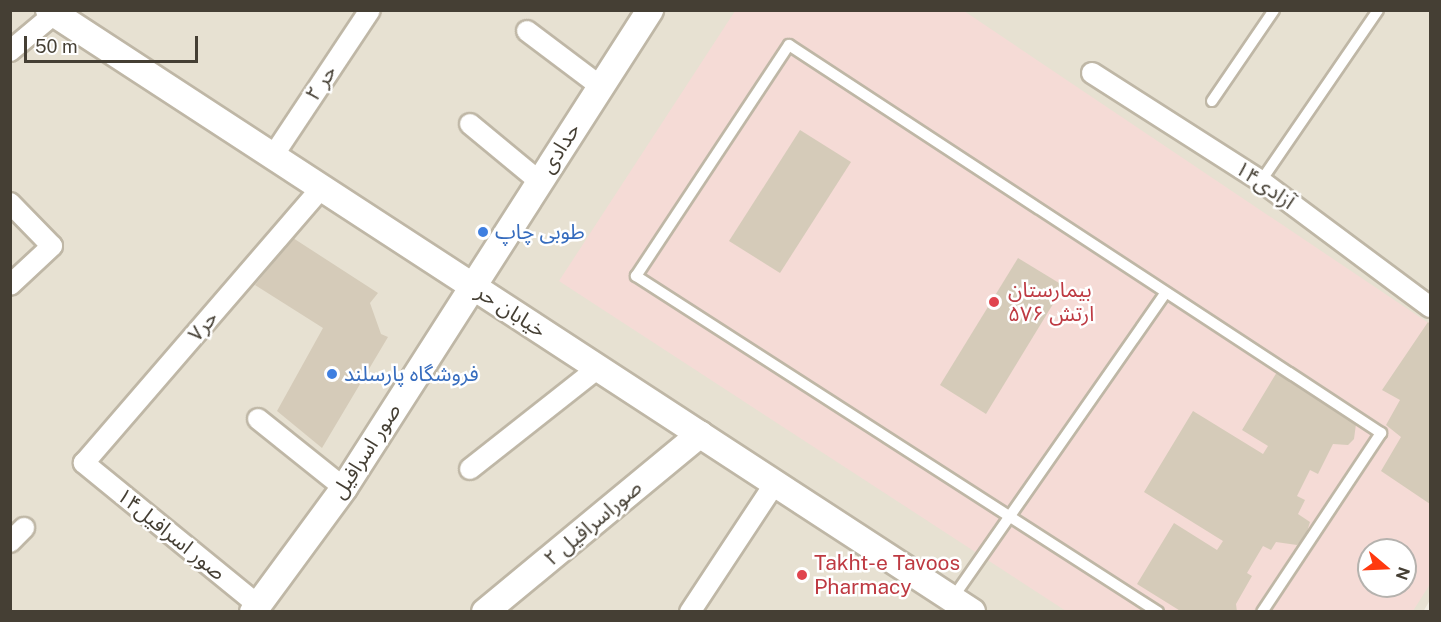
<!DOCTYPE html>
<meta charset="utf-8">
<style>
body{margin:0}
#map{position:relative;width:1441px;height:622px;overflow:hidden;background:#f3efe4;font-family:"Public Sans","Noto Sans Arabic",sans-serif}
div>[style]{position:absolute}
.residential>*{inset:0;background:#e7e1d2}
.medical>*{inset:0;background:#f5dbd6}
.building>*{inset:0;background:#d5cbb9}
.roads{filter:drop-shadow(2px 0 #bfb7a6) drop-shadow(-2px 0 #bfb7a6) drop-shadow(0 2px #bfb7a6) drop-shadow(0 -2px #bfb7a6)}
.service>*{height:10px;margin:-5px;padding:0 5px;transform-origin:5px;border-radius:5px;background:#fff}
.minor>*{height:20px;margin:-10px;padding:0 10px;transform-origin:10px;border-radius:10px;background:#fff}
.tertiary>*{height:26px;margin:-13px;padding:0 13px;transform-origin:13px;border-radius:13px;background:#fff}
.dots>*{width:16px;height:16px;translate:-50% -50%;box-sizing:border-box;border:3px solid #fff;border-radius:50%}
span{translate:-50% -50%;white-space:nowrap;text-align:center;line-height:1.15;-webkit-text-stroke:5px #fff;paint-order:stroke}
.street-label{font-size:21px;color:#453f34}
.shop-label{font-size:21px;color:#366cbe}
.left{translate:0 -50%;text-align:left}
.health-label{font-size:21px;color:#be3a42}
.frame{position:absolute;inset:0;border:12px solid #453f34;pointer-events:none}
.north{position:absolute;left:1357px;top:538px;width:60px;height:60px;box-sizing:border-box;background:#fff;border:2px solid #b5b2ae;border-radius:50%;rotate:109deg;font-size:16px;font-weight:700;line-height:24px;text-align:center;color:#453f34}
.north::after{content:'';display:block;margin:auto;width:21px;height:27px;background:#ff390f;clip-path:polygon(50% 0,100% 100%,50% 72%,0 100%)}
.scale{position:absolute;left:24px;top:36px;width:174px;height:27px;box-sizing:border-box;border:3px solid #453f34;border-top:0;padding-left:8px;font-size:18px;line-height:21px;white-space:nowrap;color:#453f34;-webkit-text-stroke:4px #fff;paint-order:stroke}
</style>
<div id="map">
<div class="residential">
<i style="clip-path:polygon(evenodd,10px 11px,1430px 11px,1430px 600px,1423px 612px,11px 611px,10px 11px,1369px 550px,1405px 550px,1405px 586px,1369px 586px,1369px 550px)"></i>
</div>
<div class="medical">
<i style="clip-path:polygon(evenodd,735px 11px,964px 11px,1430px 324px,1430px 584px,1413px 611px,1066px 611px,559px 281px,735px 11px,1369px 550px,1405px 550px,1405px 586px,1369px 586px,1369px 550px)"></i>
</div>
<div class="building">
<i style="clip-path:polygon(800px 130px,851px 162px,780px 273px,729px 241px)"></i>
<i style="clip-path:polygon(293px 238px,378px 293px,370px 303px,381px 334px,388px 337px,322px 448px,277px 411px,323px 328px,255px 285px)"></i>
<i style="clip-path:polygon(1018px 258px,1064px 286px,986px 414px,940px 385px)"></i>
<i style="clip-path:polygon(1428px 322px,1430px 324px,1430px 504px,1381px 471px,1401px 437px,1386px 425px,1400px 400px,1382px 390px)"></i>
<i style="clip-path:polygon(1277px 372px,1350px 418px,1356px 424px,1354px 439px,1348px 445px,1333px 444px,1318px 474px,1310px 470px,1297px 496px,1305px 500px,1298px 514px,1310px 522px,1305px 538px,1297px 545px,1276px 542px,1271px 550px,1263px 546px,1247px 573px,1252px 576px,1236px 604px,1237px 612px,1182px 612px,1137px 584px,1174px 523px,1217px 550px,1223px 541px,1144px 492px,1193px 411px,1263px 454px,1268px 446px,1242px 430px)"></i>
</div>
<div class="roads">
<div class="service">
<i style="left:1212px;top:101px;width:110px;rotate:-55.7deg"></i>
<i style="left:1261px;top:181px;width:207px;rotate:-55.6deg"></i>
<i style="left:952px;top:599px;width:372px;rotate:-55.1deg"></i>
<i style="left:1158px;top:612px;width:621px;rotate:-147.23deg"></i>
<i style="left:636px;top:276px;width:277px;rotate:-56.5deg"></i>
<i style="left:789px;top:45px;width:708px;rotate:33.24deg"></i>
<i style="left:1381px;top:433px;width:215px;rotate:123.6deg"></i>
</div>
<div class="minor">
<i style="left:527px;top:31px;width:91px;rotate:37deg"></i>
<i style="left:10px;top:51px;width:57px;rotate:-40.1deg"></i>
<i style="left:1092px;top:73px;width:201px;rotate:32.6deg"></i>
<i style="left:1261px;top:181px;width:211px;rotate:36.7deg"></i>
<i style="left:470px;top:124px;width:89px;rotate:39.6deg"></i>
<i style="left:273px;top:156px;width:175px;rotate:-56.4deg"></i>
<i style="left:10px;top:203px;width:60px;rotate:45.7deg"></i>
<i style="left:52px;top:246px;width:57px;rotate:137.1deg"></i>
<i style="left:258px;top:419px;width:110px;rotate:38.7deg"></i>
<i style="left:470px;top:469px;width:163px;rotate:-38.3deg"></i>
<i style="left:10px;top:542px;width:20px;rotate:-45deg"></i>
<i style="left:258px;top:605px;width:225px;rotate:-140.8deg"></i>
<i style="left:84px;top:463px;width:363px;rotate:-49.2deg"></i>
<i style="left:690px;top:612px;width:154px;rotate:-56.6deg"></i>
</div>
<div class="tertiary">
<i style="left:49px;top:10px;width:1102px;rotate:33.11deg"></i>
<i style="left:253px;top:612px;width:154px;rotate:-53.7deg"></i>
<i style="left:344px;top:488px;width:568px;rotate:-57.37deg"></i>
<i style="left:485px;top:612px;width:279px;rotate:-39.6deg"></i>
</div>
</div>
<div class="dots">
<i style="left:483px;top:232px;background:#3f7fe0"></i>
<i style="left:994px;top:302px;background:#e0444e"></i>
<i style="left:332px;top:374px;background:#3f7fe0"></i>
<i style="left:802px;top:575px;background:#e0444e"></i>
</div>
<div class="street-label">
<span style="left:321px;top:83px;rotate:-56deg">۲ حر</span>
<span style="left:560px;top:148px;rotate:-57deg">حدادی</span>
<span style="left:1265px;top:185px;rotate:35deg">آزادی۱۴</span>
<span style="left:511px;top:311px;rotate:33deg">خیابان حر</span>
<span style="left:203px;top:326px;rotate:-49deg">حر۷</span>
<span style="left:366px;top:451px;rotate:-57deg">صور اسرافیل</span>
<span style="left:593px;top:523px;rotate:-40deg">صوراسرافیل ۲</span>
<span style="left:171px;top:534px;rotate:39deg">صور اسرافیل۱۴</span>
</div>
<div class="shop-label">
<span class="left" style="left:495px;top:232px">طوبی چاپ</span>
<span class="left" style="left:344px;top:374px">فروشگاه پارسلند</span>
</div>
<div class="health-label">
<span class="left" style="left:1008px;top:302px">بیمارستان<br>۵۷۶ ارتش</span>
<span class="left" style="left:814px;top:575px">Takht-e Tavoos<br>Pharmacy</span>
</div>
<div class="frame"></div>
<div class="north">N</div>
<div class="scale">50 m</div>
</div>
